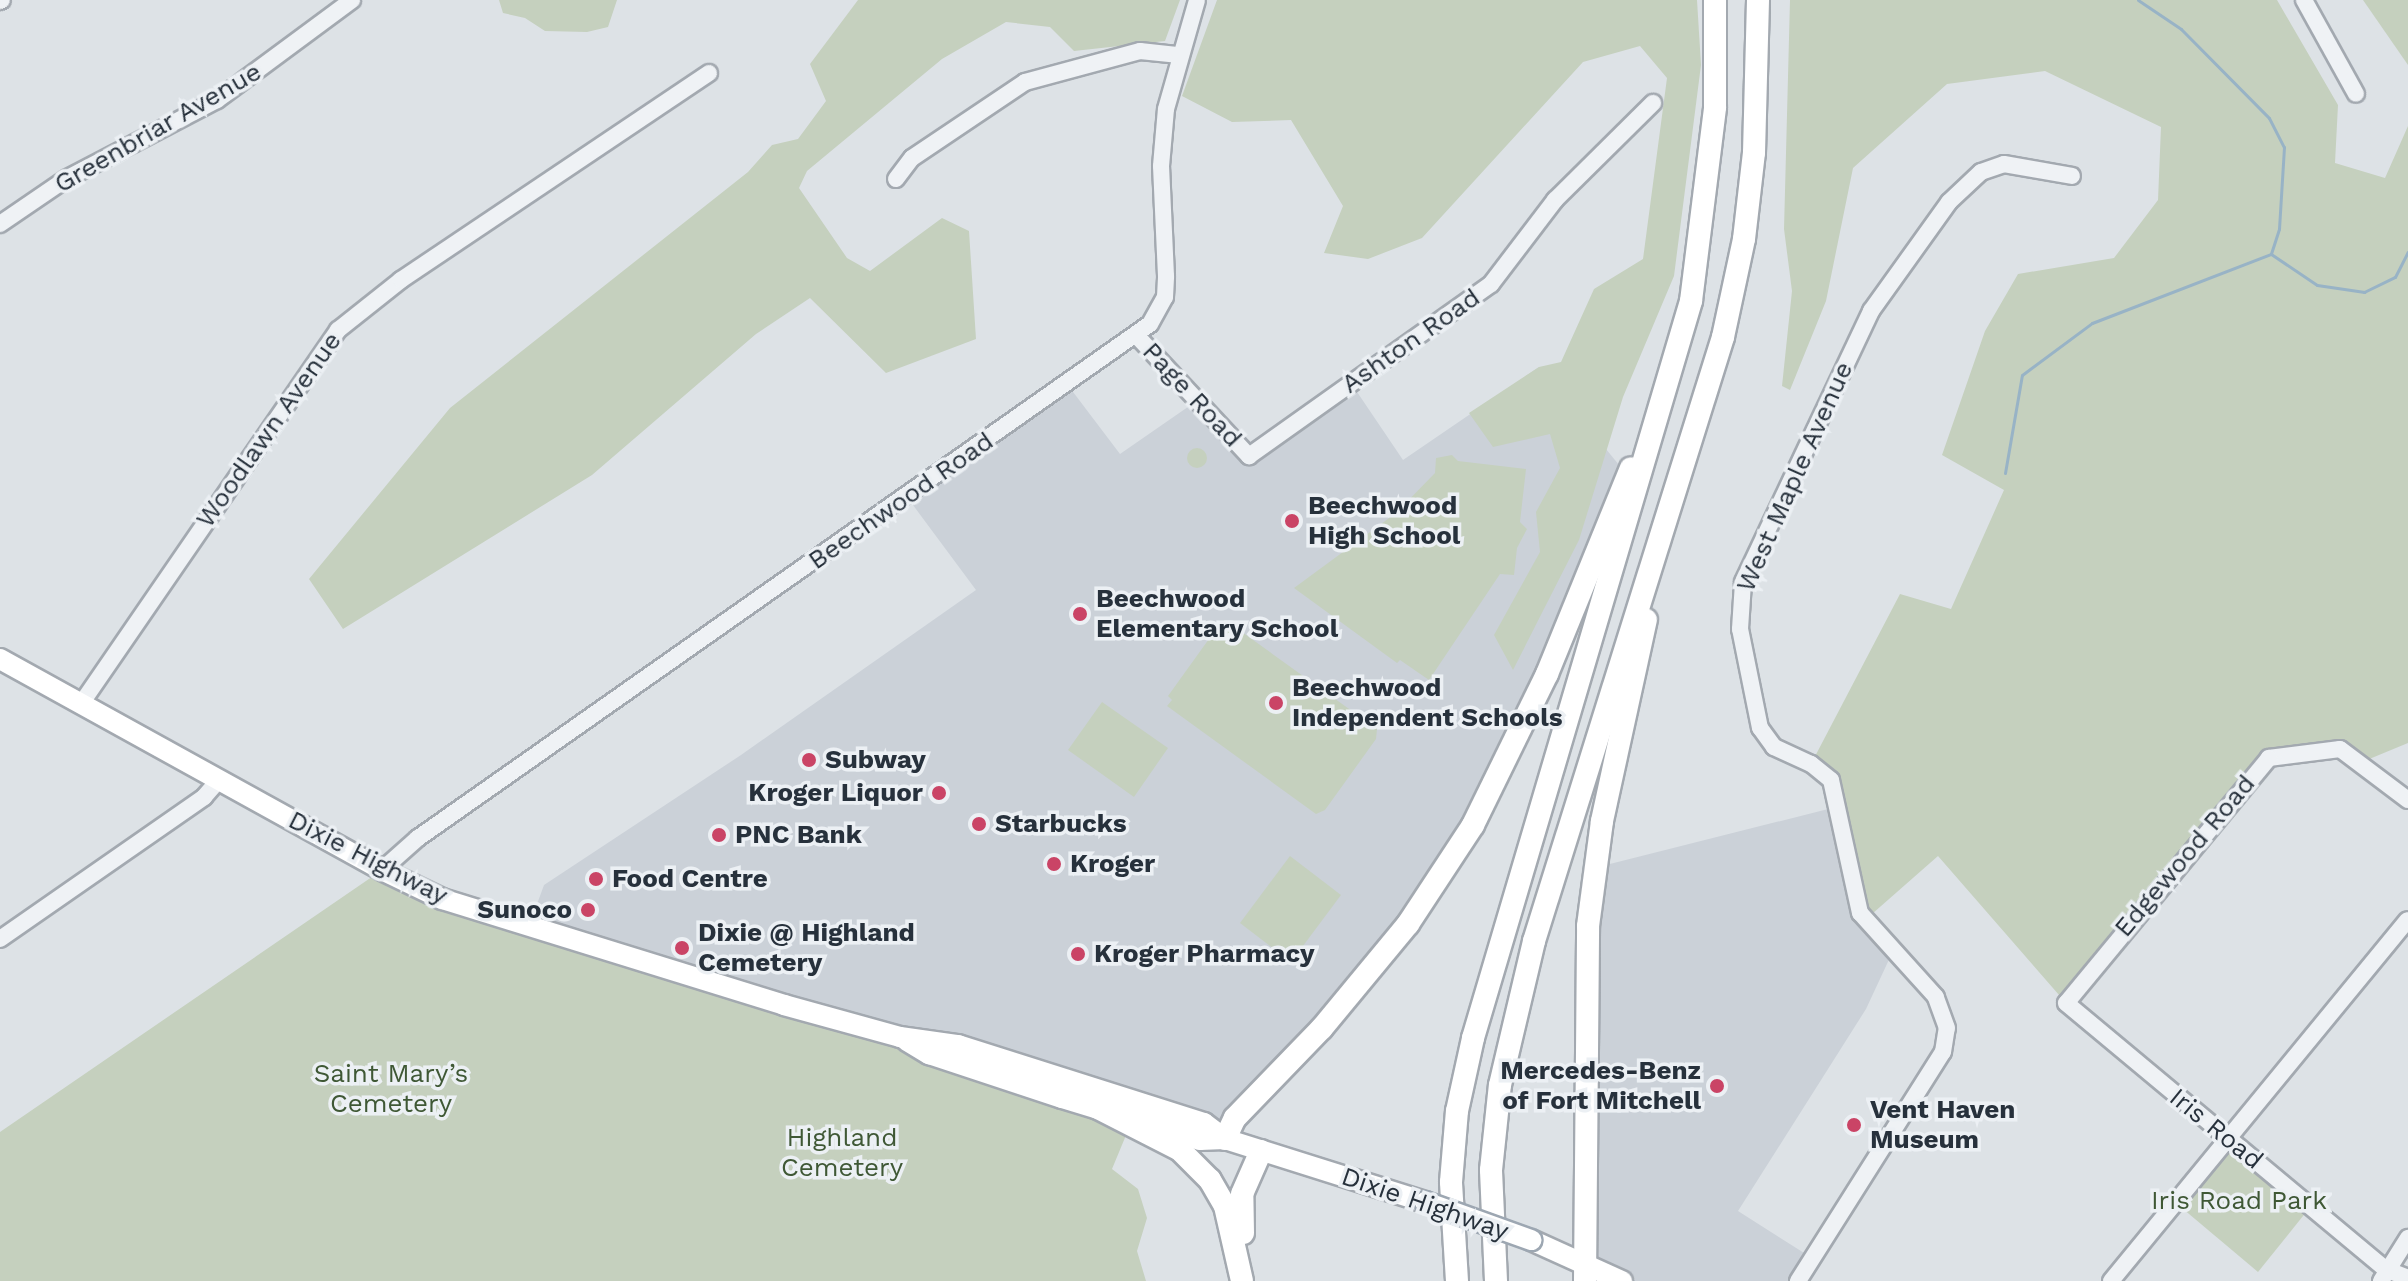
<!DOCTYPE html>
<meta charset="utf-8">
<style>
body{margin:0}
#map{position:relative;width:2408px;height:1281px;overflow:hidden;background:#dde2e6;font-family:"Work Sans",sans-serif}
div>[style]{position:absolute}
.built>*{inset:0;background:#cbd1d8}
.green>*{inset:0;background:#c5d0be}
.round{border-radius:50%}
.stream>*{height:3px;margin:-1.5px;padding:0 1.5px;transform-origin:1.5px;border-radius:1.5px;background:#98b3c6}
.roads{filter:drop-shadow(2px 0 #a3a9b0) drop-shadow(-2px 0 #a3a9b0) drop-shadow(0 2px #a3a9b0) drop-shadow(0 -2px #a3a9b0)}
.minor>*{height:16px;margin:-8px;padding:0 8px;transform-origin:8px;border-radius:8px;background:#eff2f5}
.major>*{height:20px;margin:-10px;padding:0 10px;transform-origin:10px;border-radius:10px;background:#fff}
.highway>*{height:22px;margin:-11px;padding:0 11px;transform-origin:11px;border-radius:11px;background:#fff}
.bridges{filter:drop-shadow(2px 0 #9da7b2) drop-shadow(-2px 0 #9da7b2) drop-shadow(0 2px #9da7b2) drop-shadow(0 -2px #9da7b2)}
.major-bridge>*{height:20px;margin:-10px;padding:0 10px;transform-origin:10px;border-radius:10px;background:#fff}
.dots>*{width:22px;height:22px;translate:-50% -50%;box-sizing:border-box;border:4px solid #ecf0f4;border-radius:50%}
span{translate:-50% -50%;white-space:nowrap;text-align:center;line-height:1.15;-webkit-text-stroke:7px #ecf0f4;paint-order:stroke}
.street-label{font-size:26px;color:#27313c}
.poi-label{font-size:26px;color:#27313c;font-weight:700}
.left{translate:0 -50%;text-align:left}
.right{translate:-100% -50%;text-align:right}
.park-label{font-size:26px;color:#3f5835}
</style>
<div id="map">
<div class="built">
<i style="clip-path:polygon(1539px 367px,1628px 476px,1473px 825px,1225px 1139px,529px 926px,544px 885px,741px 755px,976px 590px,907px 497px,1067px 384px,1120px 454px,1198px 400px,1249px 456px,1351px 383px,1403px 460px)"></i>
<i style="clip-path:polygon(1840px 806px,1857px 903px,1893px 951px,1866px 1009px,1738px 1211px,1812px 1258px,1798px 1281px,1622px 1281px,1583px 1263px,1594px 868px)"></i>
</div>
<div class="green">
<i style="clip-path:polygon(499px 0,617px 0,608px 27px,587px 32px,545px 31px,525px 18px,503px 13px)"></i>
<i style="clip-path:polygon(858px 0,1180px 0,1165px 41px,1074px 51px,1050px 27px,1006px 22px,942px 59px,807px 171px,799px 188px,847px 258px,870px 271px,942px 218px,969px 231px,976px 339px,886px 373px,810px 298px,756px 334px,592px 475px,343px 629px,309px 579px,450px 408px,748px 172px,772px 145px,798px 139px,826px 101px,810px 64px)"></i>
<i style="clip-path:polygon(1217px 0,1697px 0,1701px 65px,1674px 276px,1623px 397px,1579px 540px,1513px 670px,1494px 635px,1540px 552px,1536px 512px,1560px 468px,1550px 434px,1493px 447px,1469px 413px,1539px 367px,1561px 362px,1594px 289px,1643px 259px,1667px 78px,1640px 46px,1583px 62px,1422px 238px,1368px 259px,1324px 253px,1343px 206px,1291px 120px,1232px 122px,1182px 96px)"></i>
<i style="clip-path:polygon(1790px 0,2277px 0,2338px 105px,2335px 163px,2385px 178px,2408px 126px,2408px 743px,2362px 762px,2349px 752px,2277px 756px,2066px 1003px,1938px 856px,1864px 921px,1840px 806px,1811px 764px,1900px 594px,1951px 609px,2004px 490px,1942px 455px,1985px 331px,2018px 274px,2114px 258px,2158px 200px,2161px 127px,2045px 71px,1947px 84px,1853px 168px,1826px 301px,1790px 390px,1782px 386px,1792px 291px,1784px 229px)"></i>
<i style="clip-path:polygon(2363px 0,2408px 0,2408px 65px)"></i>
<i class="round" style="left:1187px;top:448px;width:20px;height:20px"></i>
<i style="clip-path:polygon(1452px 455px,1458px 461px,1526px 469px,1520px 522px,1527px 529px,1517px 548px,1514px 575px,1500px 574px,1429px 680px,1400px 660px,1397px 663px,1294px 588px,1396px 513px,1435px 473px,1436px 458px)"></i>
<i style="clip-path:polygon(1228px 622px,1377px 729px,1376px 739px,1325px 810px,1316px 814px,1167px 706px,1172px 700px,1168px 696px,1219px 625px,1223px 628px)"></i>
<i style="clip-path:polygon(1102px 702px,1168px 748px,1134px 797px,1068px 750px)"></i>
<i style="clip-path:polygon(1290px 856px,1341px 895px,1291px 962px,1240px 923px)"></i>
<i style="clip-path:polygon(382px 870px,1129px 1128px,1112px 1169px,1138px 1189px,1147px 1218px,1137px 1251px,1146px 1281px,0 1281px,0 1132px)"></i>
<i style="clip-path:polygon(2229px 1138px,2311px 1206px,2258px 1272px,2176px 1203px)"></i>
</div>
<div class="stream">
<i style="left:2138px;top:0;width:52px;rotate:34deg"></i>
<i style="left:2181px;top:29px;width:125px;rotate:45.3deg"></i>
<i style="left:2269px;top:118px;width:33px;rotate:63deg"></i>
<i style="left:2284px;top:147px;width:82px;rotate:93.5deg"></i>
<i style="left:2279px;top:229px;width:26px;rotate:108deg"></i>
<i style="left:2271px;top:254px;width:55px;rotate:34deg"></i>
<i style="left:2317px;top:285px;width:48px;rotate:8.5deg"></i>
<i style="left:2364px;top:292px;width:34px;rotate:-26deg"></i>
<i style="left:2395px;top:277px;width:28px;rotate:-63deg"></i>
<i style="left:2005px;top:473px;width:99px;rotate:-80.2deg"></i>
<i style="left:2022px;top:375px;width:87px;rotate:-36.6deg"></i>
<i style="left:2092px;top:323px;width:192px;rotate:-21.1deg"></i>
</div>
<div class="roads">
<div class="minor">
<i style="left:2304px;top:0;width:107px;rotate:61deg"></i>
<i style="left:0;top:1px;width:2px;rotate:-27deg"></i>
<i style="left:896px;top:179px;width:26px;rotate:-53deg"></i>
<i style="left:912px;top:158px;width:136px;rotate:-33.9deg"></i>
<i style="left:1025px;top:82px;width:119px;rotate:-15.1deg"></i>
<i style="left:1140px;top:51px;width:37px;rotate:6deg"></i>
<i style="left:0;top:224px;width:80px;rotate:-34.3deg"></i>
<i style="left:66px;top:179px;width:170px;rotate:-27.6deg"></i>
<i style="left:217px;top:100px;width:168px;rotate:-36.5deg"></i>
<i style="left:1136px;top:335px;width:166px;rotate:47deg"></i>
<i style="left:1249px;top:456px;width:297px;rotate:-35.4deg"></i>
<i style="left:1491px;top:284px;width:106px;rotate:-52.7deg"></i>
<i style="left:1555px;top:200px;width:138px;rotate:-44.7deg"></i>
<i style="left:81px;top:704px;width:454px;rotate:-55.5deg"></i>
<i style="left:338px;top:330px;width:80px;rotate:-38.4deg"></i>
<i style="left:401px;top:280px;width:371px;rotate:-33.9deg"></i>
<i style="left:2408px;top:800px;width:85px;rotate:-143.1deg"></i>
<i style="left:2340px;top:749px;width:72px;rotate:172.8deg"></i>
<i style="left:2269px;top:758px;width:318px;rotate:129.6deg"></i>
<i style="left:2066px;top:1003px;width:415px;rotate:39.8deg"></i>
<i style="left:2385px;top:1269px;width:25px;rotate:21deg"></i>
<i style="left:382px;top:870px;width:48px;rotate:-41.6deg"></i>
<i style="left:418px;top:838px;width:894px;rotate:-35.08deg"></i>
<i style="left:1150px;top:324px;width:31px;rotate:-61deg"></i>
<i style="left:1165px;top:297px;width:21px;rotate:-87deg"></i>
<i style="left:1166px;top:276px;width:110px;rotate:-92.6deg"></i>
<i style="left:1161px;top:166px;width:57px;rotate:-85deg"></i>
<i style="left:1166px;top:109px;width:113px;rotate:-74.1deg"></i>
<i style="left:0;top:939px;width:249px;rotate:-34.8deg"></i>
<i style="left:204px;top:797px;width:23px;rotate:-49deg"></i>
<i style="left:1798px;top:1281px;width:271px;rotate:-57.7deg"></i>
<i style="left:1943px;top:1052px;width:24px;rotate:-81deg"></i>
<i style="left:1947px;top:1028px;width:33px;rotate:-110deg"></i>
<i style="left:1936px;top:997px;width:113px;rotate:-132.1deg"></i>
<i style="left:1860px;top:913px;width:136px;rotate:-102.3deg"></i>
<i style="left:1831px;top:780px;width:26px;rotate:-141deg"></i>
<i style="left:1811px;top:764px;width:41px;rotate:-155.3deg"></i>
<i style="left:1774px;top:747px;width:24px;rotate:-126deg"></i>
<i style="left:1760px;top:728px;width:101px;rotate:-101.4deg"></i>
<i style="left:1740px;top:629px;width:47px;rotate:-86.3deg"></i>
<i style="left:1743px;top:582px;width:300px;rotate:-64.7deg"></i>
<i style="left:1871px;top:311px;width:134px;rotate:-54.4deg"></i>
<i style="left:1949px;top:202px;width:44px;rotate:-43.2deg"></i>
<i style="left:1981px;top:172px;width:24px;rotate:-19deg"></i>
<i style="left:2004px;top:164px;width:69px;rotate:10deg"></i>
<i style="left:2111px;top:1281px;width:467px;rotate:-50.6deg"></i>
<i style="left:2381px;top:1281px;width:51px;rotate:-57.9deg"></i>
</div>
<div class="major">
<i style="left:0;top:659px;width:436px;rotate:28.9deg"></i>
<i style="left:382px;top:870px;width:67px;rotate:25.8deg"></i>
<i style="left:442px;top:899px;width:358px;rotate:17.2deg"></i>
<i style="left:784px;top:1005px;width:120px;rotate:15.4deg"></i>
<i style="left:900px;top:1037px;width:59px;rotate:7.9deg"></i>
<i style="left:958px;top:1045px;width:258px;rotate:17.6deg"></i>
<i style="left:1204px;top:1123px;width:26px;rotate:37deg"></i>
<i style="left:1225px;top:1139px;width:210px;rotate:17.5deg"></i>
<i style="left:907px;top:1041px;width:26px;rotate:31deg"></i>
<i style="left:929px;top:1054px;width:140px;rotate:18.3deg"></i>
<i style="left:1062px;top:1098px;width:144px;rotate:16.9deg"></i>
<i style="left:1200px;top:1140px;width:25px;rotate:-2deg"></i>
<i style="left:1531px;top:1240px;width:100px;rotate:24.3deg"></i>
</div>
<div class="highway">
<i style="left:1096px;top:1107px;width:94px;rotate:27.1deg"></i>
<i style="left:1180px;top:1150px;width:42px;rotate:45deg"></i>
<i style="left:1210px;top:1180px;width:30px;rotate:60deg"></i>
<i style="left:1225px;top:1206px;width:77px;rotate:77.2deg"></i>
<i style="left:1225px;top:1139px;width:23px;rotate:-65deg"></i>
<i style="left:1235px;top:1118px;width:125px;rotate:-46deg"></i>
<i style="left:1322px;top:1028px;width:135px;rotate:-50.4deg"></i>
<i style="left:1408px;top:924px;width:118px;rotate:-56.7deg"></i>
<i style="left:1473px;top:825px;width:168px;rotate:-63.9deg"></i>
<i style="left:1547px;top:674px;width:222px;rotate:-67.8deg"></i>
<i style="left:1243px;top:1233px;width:39px;rotate:-91deg"></i>
<i style="left:1242px;top:1194px;width:47px;rotate:-66.2deg"></i>
<i style="left:1457px;top:1281px;width:99px;rotate:-93.5deg"></i>
<i style="left:1451px;top:1182px;width:71px;rotate:-85.2deg"></i>
<i style="left:1457px;top:1111px;width:75px;rotate:-77.6deg"></i>
<i style="left:1473px;top:1038px;width:769px;rotate:-73.52deg"></i>
<i style="left:1691px;top:301px;width:195px;rotate:-82.9deg"></i>
<i style="left:1715px;top:107px;width:107px;rotate:-90deg"></i>
<i style="left:1496px;top:1281px;width:111px;rotate:-92.6deg"></i>
<i style="left:1491px;top:1170px;width:85px;rotate:-84deg"></i>
<i style="left:1500px;top:1085px;width:148px;rotate:-76.7deg"></i>
<i style="left:1534px;top:941px;width:633px;rotate:-72.62deg"></i>
<i style="left:1723px;top:337px;width:100px;rotate:-77.9deg"></i>
<i style="left:1744px;top:239px;width:87px;rotate:-83.4deg"></i>
<i style="left:1754px;top:153px;width:153px;rotate:-88.5deg"></i>
<i style="left:1585px;top:1281px;width:355px;rotate:-89.5deg"></i>
<i style="left:1588px;top:926px;width:106px;rotate:-82.4deg"></i>
<i style="left:1602px;top:821px;width:206px;rotate:-77.7deg"></i>
</div>
</div>
<div class="bridges">
<div class="major-bridge">
<i style="left:1425px;top:1202px;width:113px;rotate:19.7deg"></i>
</div>
</div>
<div class="dots">
<i style="left:1292px;top:521px;background:#ca4466"></i>
<i style="left:1080px;top:614px;background:#ca4466"></i>
<i style="left:1276px;top:703px;background:#ca4466"></i>
<i style="left:809px;top:760px;background:#ca4466"></i>
<i style="left:939px;top:793px;background:#ca4466"></i>
<i style="left:979px;top:824px;background:#ca4466"></i>
<i style="left:719px;top:835px;background:#ca4466"></i>
<i style="left:1054px;top:864px;background:#ca4466"></i>
<i style="left:596px;top:879px;background:#ca4466"></i>
<i style="left:588px;top:910px;background:#ca4466"></i>
<i style="left:682px;top:948px;background:#ca4466"></i>
<i style="left:1078px;top:954px;background:#ca4466"></i>
<i style="left:1717px;top:1086px;background:#ca4466"></i>
<i style="left:1854px;top:1125px;background:#ca4466"></i>
</div>
<div class="street-label">
<span style="left:158px;top:128px;rotate:-30deg">Greenbriar Avenue</span>
<span style="left:1411px;top:341px;rotate:-35deg">Ashton Road</span>
<span style="left:1192px;top:395px;rotate:47deg">Page Road</span>
<span style="left:269px;top:430px;rotate:-55deg">Woodlawn Avenue</span>
<span style="left:1795px;top:477px;rotate:-66deg">West Maple Avenue</span>
<span style="left:901px;top:501px;rotate:-35deg">Beechwood Road</span>
<span style="left:2185px;top:856px;rotate:-50deg">Edgewood Road</span>
<span style="left:368px;top:858px;rotate:27deg">Dixie Highway</span>
<span style="left:2216px;top:1129px;rotate:39deg">Iris Road</span>
<span style="left:1425px;top:1204px;rotate:19deg">Dixie Highway</span>
</div>
<div class="poi-label">
<span class="left" style="left:1308px;top:521px">Beechwood<br>High School</span>
<span class="left" style="left:1096px;top:614px">Beechwood<br>Elementary School</span>
<span class="left" style="left:1292px;top:703px">Beechwood<br>Independent Schools</span>
<span class="left" style="left:825px;top:760px">Subway</span>
<span class="right" style="left:923px;top:793px">Kroger Liquor</span>
<span class="left" style="left:995px;top:824px">Starbucks</span>
<span class="left" style="left:735px;top:835px">PNC Bank</span>
<span class="left" style="left:1070px;top:864px">Kroger</span>
<span class="left" style="left:612px;top:879px">Food Centre</span>
<span class="right" style="left:572px;top:910px">Sunoco</span>
<span class="left" style="left:698px;top:948px">Dixie @ Highland<br>Cemetery</span>
<span class="left" style="left:1094px;top:954px">Kroger Pharmacy</span>
<span class="right" style="left:1701px;top:1086px">Mercedes-Benz<br>of Fort Mitchell</span>
<span class="left" style="left:1870px;top:1125px">Vent Haven<br>Museum</span>
</div>
<div class="park-label">
<span style="left:391px;top:1089px">Saint Mary’s<br>Cemetery</span>
<span style="left:842px;top:1153px">Highland<br>Cemetery</span>
<span style="left:2239px;top:1201px">Iris Road Park</span>
</div>
</div>
